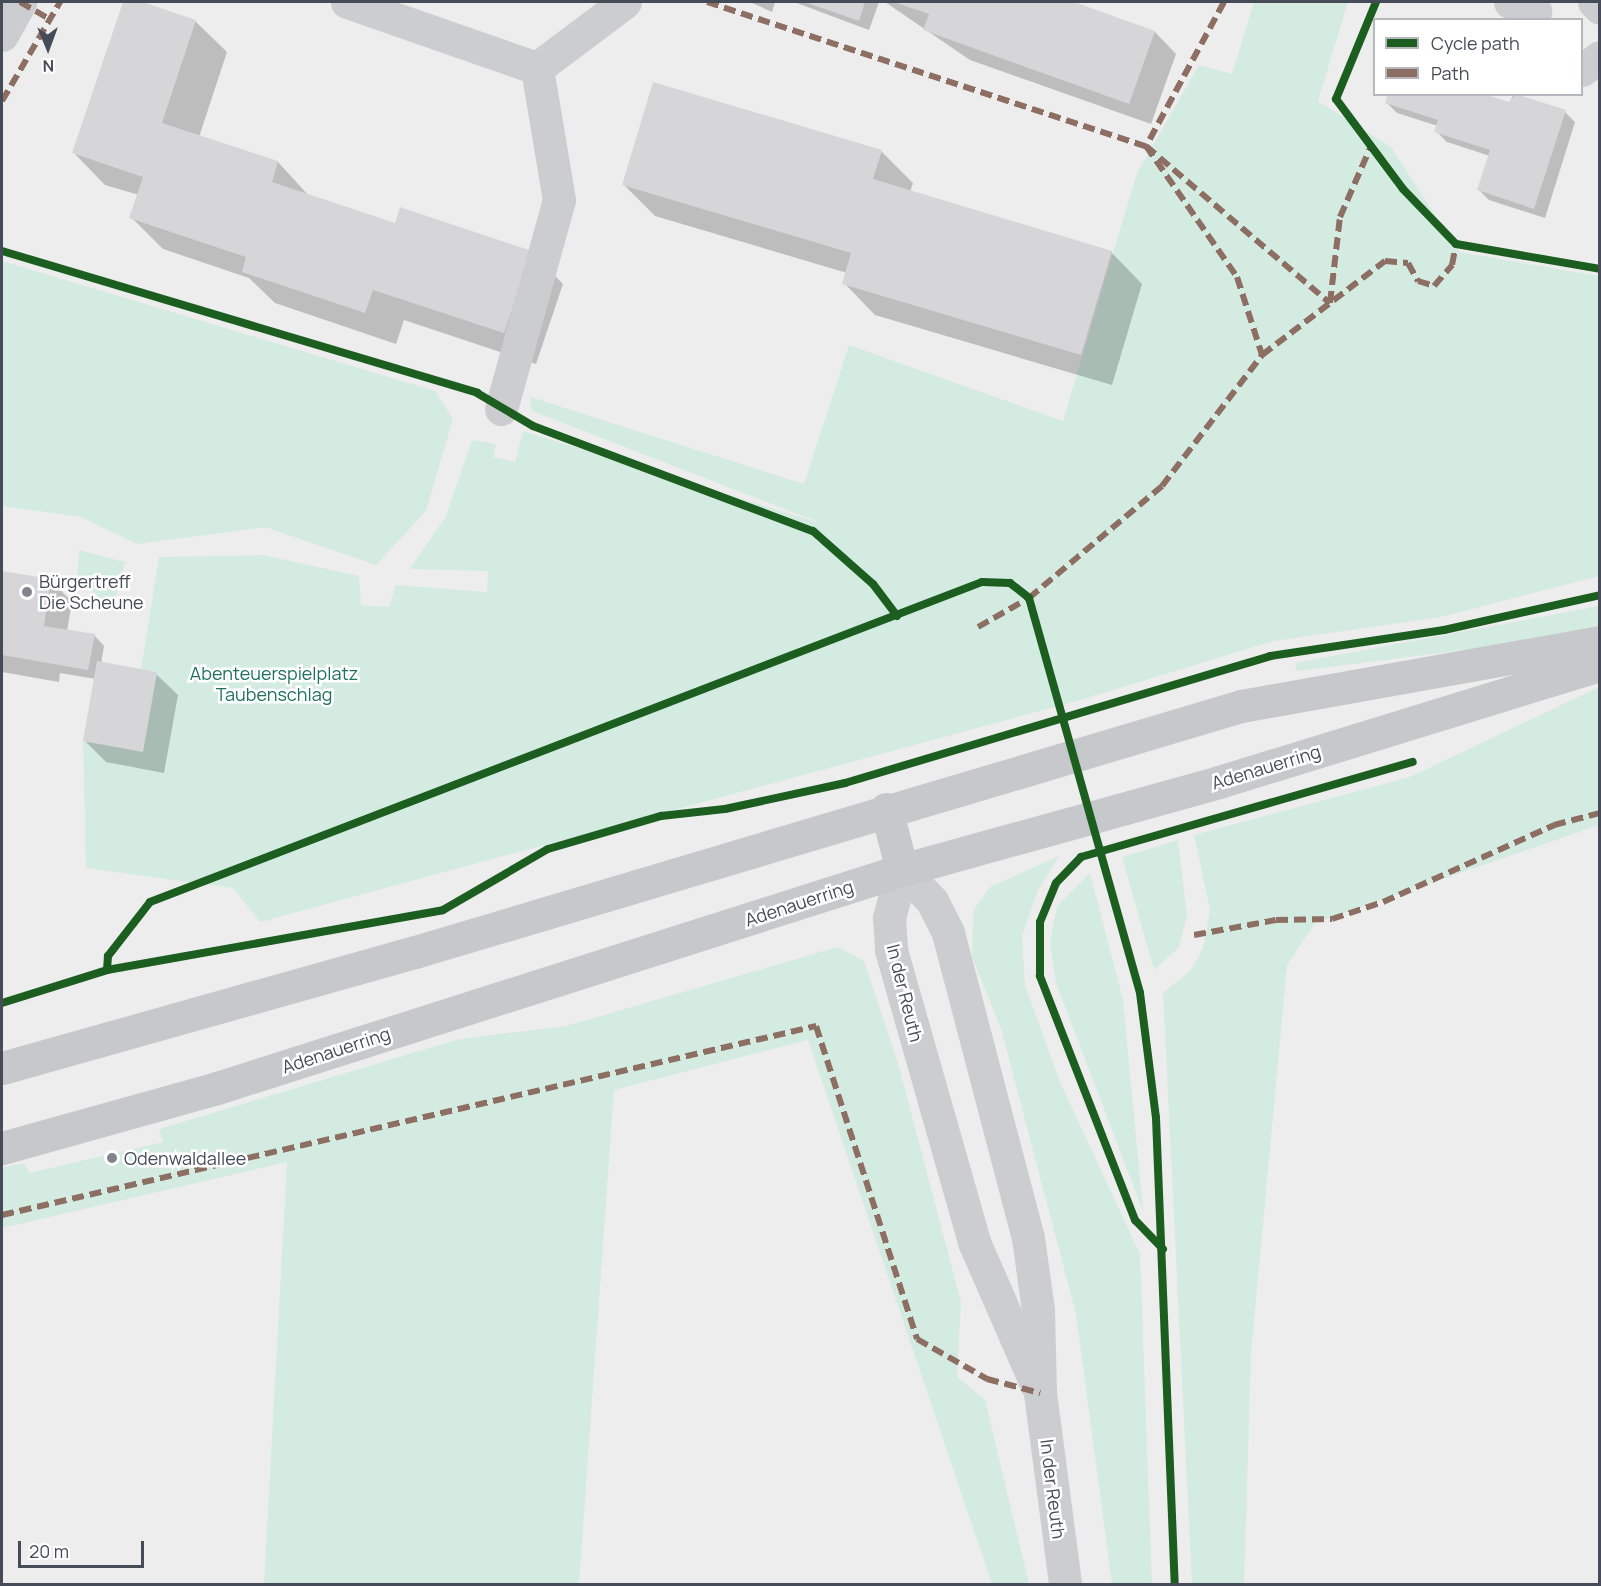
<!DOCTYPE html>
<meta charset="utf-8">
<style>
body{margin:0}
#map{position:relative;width:1601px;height:1586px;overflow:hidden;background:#eeeded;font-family:Manrope,sans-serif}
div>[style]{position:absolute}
.green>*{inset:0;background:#d4ebe1}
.shadow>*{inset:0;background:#0003}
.building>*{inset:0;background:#d6d6d9}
.minor>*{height:33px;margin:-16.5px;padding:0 16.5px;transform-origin:16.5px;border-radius:16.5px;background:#cccdd0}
.major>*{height:33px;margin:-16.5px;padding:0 16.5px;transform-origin:16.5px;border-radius:16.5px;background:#c7c8cc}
.quiet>*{height:6px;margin-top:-3px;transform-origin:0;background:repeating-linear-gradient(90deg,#8d6e63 0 12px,transparent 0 18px)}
.cycleway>*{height:8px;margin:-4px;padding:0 4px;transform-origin:4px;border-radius:4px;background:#1b5e20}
.dots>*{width:16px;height:16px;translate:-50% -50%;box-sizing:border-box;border:3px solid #fff;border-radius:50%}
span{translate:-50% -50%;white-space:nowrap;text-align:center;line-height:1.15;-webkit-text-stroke:5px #fff;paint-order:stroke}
.poi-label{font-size:18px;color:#464c57}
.left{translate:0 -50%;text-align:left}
.park-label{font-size:18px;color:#1f715a}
.street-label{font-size:18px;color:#464c57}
.frame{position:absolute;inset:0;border:3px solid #464c57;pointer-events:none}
.legend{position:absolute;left:1373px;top:18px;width:210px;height:78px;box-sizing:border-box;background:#fff;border:2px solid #b5b7bc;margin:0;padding:8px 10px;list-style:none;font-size:18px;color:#464c57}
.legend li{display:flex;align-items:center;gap:12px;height:30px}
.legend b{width:30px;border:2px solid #b5b7bc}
.north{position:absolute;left:18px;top:18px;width:60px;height:60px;-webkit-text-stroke:4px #fff;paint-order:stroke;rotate:179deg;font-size:16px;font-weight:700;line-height:24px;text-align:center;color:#464c57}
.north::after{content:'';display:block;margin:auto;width:21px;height:27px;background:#464c57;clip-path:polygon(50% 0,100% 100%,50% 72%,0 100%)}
.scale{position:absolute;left:18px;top:1541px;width:126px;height:27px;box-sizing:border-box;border:3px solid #464c57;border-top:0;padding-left:8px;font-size:18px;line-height:21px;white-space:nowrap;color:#464c57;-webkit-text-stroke:4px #fff;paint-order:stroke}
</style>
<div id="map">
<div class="green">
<i style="clip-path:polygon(1254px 2px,1348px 2px,1318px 101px,1391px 147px,1459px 252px,1599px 276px,1599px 576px,1441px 617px,1274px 641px,1077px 701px,260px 922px,233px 888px,86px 868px,83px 741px,143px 752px,157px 672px,141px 669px,159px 557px,263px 555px,359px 576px,361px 605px,389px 607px,396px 585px,487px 592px,488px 571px,410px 569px,446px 516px,472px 440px,496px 444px,493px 457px,515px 462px,523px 431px,826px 525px,532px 411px,530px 397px,804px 484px,849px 345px,1063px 421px,1137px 173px,1199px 65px,1232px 74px)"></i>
<i style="clip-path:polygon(2px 261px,435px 391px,453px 419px,426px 511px,376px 565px,265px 527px,137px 544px,81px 517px,2px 506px)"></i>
<i style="clip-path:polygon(79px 550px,125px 562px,113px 607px,77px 581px)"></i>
<i style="clip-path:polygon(1599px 606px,1599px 628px,1535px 641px,1297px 671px,1295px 663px)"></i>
<i style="clip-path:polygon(1599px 687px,1599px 825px,1315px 923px,1287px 965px,1251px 1354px,1244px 1584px,1192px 1584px,1163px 993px,1190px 971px,1203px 949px,1210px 910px,1194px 835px,1410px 777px)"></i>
<i style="clip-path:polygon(1178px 840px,1187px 916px,1179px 947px,1154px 970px,1122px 857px)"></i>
<i style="clip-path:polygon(1059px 856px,1038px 890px,1022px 936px,1025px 985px,1060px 1082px,1140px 1254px,1152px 1584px,1112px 1584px,1076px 1314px,1001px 1029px,972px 957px,973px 911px,990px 887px)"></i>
<i style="clip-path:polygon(1090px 873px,1123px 1000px,1143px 1211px,1056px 983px,1050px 942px,1057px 906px)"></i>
<i style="clip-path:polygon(838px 947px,864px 961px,898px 1063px,961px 1302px,957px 1377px,985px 1400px,1029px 1584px,992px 1584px,808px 1040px,614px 1090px,579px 1584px,264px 1584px,287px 1162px,2px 1228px,2px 1168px,24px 1163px,29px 1173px,163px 1142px,159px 1129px,459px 1039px,566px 1026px)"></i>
</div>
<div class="shadow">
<i style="clip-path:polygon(124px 2px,195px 21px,227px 52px,199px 137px,278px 162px,309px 196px,396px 225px,531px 252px,563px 284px,536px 364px,404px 320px,396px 344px,275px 303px,249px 278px,163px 249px,131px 217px,139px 195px,105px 185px,74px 153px)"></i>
<i style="clip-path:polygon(750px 2px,775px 2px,772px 12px)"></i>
<i style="clip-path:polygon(794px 2px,879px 2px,869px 30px)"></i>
<i style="clip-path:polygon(885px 2px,1070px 2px,1155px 32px,1176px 54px,1151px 124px,970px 60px)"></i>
<i style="clip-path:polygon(1513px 95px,1565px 112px,1575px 122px,1545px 218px,1489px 200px,1479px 190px,1490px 156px,1447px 142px,1436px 131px,1438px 126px,1397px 113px,1387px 103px,1509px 104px)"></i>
<i style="clip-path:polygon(881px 151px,913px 183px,910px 192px,1111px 252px,1142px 284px,1112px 385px,875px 315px,844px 283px,847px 273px,655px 216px,624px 185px)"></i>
<i style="clip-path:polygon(2px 572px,51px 580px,72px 602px,67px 631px,94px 635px,104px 646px,101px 664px,156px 674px,178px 695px,164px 773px,106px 762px,85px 741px,96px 679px,60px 673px,59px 682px,2px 672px)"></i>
</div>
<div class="building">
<i style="clip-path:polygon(123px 2px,143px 2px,196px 20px,162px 123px,278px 161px,272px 182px,395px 223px,400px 207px,532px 251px,504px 333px,373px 290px,365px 313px,242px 272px,246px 257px,129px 218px,143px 177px,72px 153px)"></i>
<i style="clip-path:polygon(805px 2px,865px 2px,859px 21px)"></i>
<i style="clip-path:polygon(894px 2px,1074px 2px,1155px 31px,1129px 104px,923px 30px,929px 14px)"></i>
<i style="clip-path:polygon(653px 82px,882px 150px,873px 179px,1112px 251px,1081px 355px,842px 284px,851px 253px,622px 185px)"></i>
<i style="clip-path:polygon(1388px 94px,1485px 94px,1509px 102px,1516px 94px,1566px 110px,1534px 209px,1477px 190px,1490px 150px,1434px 132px,1438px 120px,1385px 103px)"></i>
<i style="clip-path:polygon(2px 571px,51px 579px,44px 626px,95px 634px,88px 670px,2px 655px)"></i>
<i style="clip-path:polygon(97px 661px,157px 672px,143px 752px,83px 741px)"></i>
</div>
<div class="minor">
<i style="left:347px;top:2px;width:201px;rotate:19.2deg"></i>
<i style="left:1510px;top:2px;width:27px;rotate:20deg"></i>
<i style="left:1594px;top:2px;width:8px;rotate:45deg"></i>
<i style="left:2px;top:35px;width:38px;rotate:-61deg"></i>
<i style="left:537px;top:68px;width:110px;rotate:-36.9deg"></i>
<i style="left:1582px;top:70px;width:22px;rotate:-36deg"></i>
<i style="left:501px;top:409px;width:217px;rotate:-74.5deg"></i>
<i style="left:559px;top:200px;width:134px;rotate:-99.5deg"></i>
<i style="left:902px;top:870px;width:43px;rotate:45.9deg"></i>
<i style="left:932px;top:901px;width:36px;rotate:63deg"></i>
<i style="left:948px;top:933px;width:315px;rotate:75.3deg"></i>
<i style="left:1028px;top:1238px;width:73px;rotate:82.1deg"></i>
<i style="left:1038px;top:1310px;width:83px;rotate:88.6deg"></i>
<i style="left:1040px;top:1393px;width:193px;rotate:82.5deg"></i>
<i style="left:902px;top:870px;width:50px;rotate:105.2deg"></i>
<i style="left:889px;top:918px;width:32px;rotate:86deg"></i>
<i style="left:891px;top:950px;width:304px;rotate:74.1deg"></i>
<i style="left:974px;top:1242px;width:155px;rotate:66.4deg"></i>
</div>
<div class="major">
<i style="left:886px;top:809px;width:63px;rotate:75.3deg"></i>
<i style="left:2px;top:1068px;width:429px;rotate:-15.7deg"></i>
<i style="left:415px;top:952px;width:862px;rotate:-16.58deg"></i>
<i style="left:1241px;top:706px;width:365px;rotate:-10.1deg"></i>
<i style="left:2px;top:1148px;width:223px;rotate:-15.6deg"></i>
<i style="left:217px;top:1088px;width:719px;rotate:-17.65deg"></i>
<i style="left:902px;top:870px;width:329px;rotate:-15.5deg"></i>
<i style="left:1219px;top:782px;width:399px;rotate:-17.1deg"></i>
</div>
<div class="quiet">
<i style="left:20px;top:2px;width:34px;rotate:30deg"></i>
<i style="left:707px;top:2px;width:462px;rotate:18.2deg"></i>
<i style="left:1146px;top:146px;width:160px;rotate:55.2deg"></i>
<i style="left:1237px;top:277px;width:82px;rotate:72.2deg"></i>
<i style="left:1224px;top:2px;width:164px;rotate:118.4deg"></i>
<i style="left:1146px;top:146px;width:242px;rotate:40.5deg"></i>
<i style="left:1330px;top:303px;width:87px;rotate:-83.4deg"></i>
<i style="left:1340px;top:217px;width:77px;rotate:-66.4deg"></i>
<i style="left:2px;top:101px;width:115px;rotate:-59.6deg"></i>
<i style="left:978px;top:627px;width:59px;rotate:-29.6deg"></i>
<i style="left:1029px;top:598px;width:174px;rotate:-40.1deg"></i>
<i style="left:1162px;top:486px;width:165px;rotate:-52.6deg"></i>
<i style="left:1262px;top:355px;width:155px;rotate:-37.4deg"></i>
<i style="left:1385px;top:261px;width:23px;rotate:5deg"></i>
<i style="left:1408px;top:263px;width:21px;rotate:61deg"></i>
<i style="left:1418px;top:281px;width:17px;rotate:17deg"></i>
<i style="left:1434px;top:286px;width:28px;rotate:-49deg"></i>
<i style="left:1452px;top:265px;width:21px;rotate:-79deg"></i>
<i style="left:1194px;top:935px;width:83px;rotate:-10.4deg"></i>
<i style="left:1276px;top:920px;width:56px;rotate:-1deg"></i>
<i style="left:1332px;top:919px;width:54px;rotate:-18.4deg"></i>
<i style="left:1383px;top:902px;width:188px;rotate:-24.2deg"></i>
<i style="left:1554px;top:825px;width:48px;rotate:-14.6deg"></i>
<i style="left:2px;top:1215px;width:836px;rotate:-13.07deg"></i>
<i style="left:816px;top:1026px;width:329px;rotate:72.1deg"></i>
<i style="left:917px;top:1339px;width:81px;rotate:29.7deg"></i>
<i style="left:987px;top:1379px;width:55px;rotate:14.8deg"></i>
</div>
<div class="cycleway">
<i style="left:1376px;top:2px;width:105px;rotate:112.4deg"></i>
<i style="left:1336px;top:99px;width:112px;rotate:53.3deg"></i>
<i style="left:1403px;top:189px;width:76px;rotate:46.1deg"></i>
<i style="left:1456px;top:244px;width:146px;rotate:9.8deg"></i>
<i style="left:2px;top:251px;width:496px;rotate:16.6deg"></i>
<i style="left:477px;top:393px;width:65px;rotate:30.5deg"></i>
<i style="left:533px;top:426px;width:299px;rotate:20.6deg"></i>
<i style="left:813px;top:531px;width:80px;rotate:41.5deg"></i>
<i style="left:873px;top:584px;width:40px;rotate:53deg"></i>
<i style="left:107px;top:970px;width:14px;rotate:-86deg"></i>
<i style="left:108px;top:956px;width:68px;rotate:-52.1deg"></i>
<i style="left:150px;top:902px;width:891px;rotate:-21.04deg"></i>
<i style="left:982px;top:582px;width:28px;rotate:2deg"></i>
<i style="left:1010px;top:583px;width:24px;rotate:38deg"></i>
<i style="left:1029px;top:598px;width:410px;rotate:74.3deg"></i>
<i style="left:1140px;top:993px;width:126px;rotate:82.7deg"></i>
<i style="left:1156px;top:1118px;width:466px;rotate:87.7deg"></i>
<i style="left:2px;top:1003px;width:110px;rotate:-17.4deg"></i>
<i style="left:107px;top:970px;width:341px;rotate:-10.1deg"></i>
<i style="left:443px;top:910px;width:121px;rotate:-30.2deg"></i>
<i style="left:548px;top:849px;width:118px;rotate:-16.3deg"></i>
<i style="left:661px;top:816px;width:64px;rotate:-6.2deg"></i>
<i style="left:725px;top:809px;width:123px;rotate:-12.2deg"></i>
<i style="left:845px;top:783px;width:444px;rotate:-16.6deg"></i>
<i style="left:1270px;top:656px;width:176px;rotate:-8.5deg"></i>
<i style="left:1444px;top:630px;width:160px;rotate:-12.6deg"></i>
<i style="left:1163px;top:1249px;width:40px;rotate:-134deg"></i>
<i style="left:1135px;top:1220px;width:262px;rotate:-111.3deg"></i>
<i style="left:1040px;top:976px;width:54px;rotate:-90deg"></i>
<i style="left:1040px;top:922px;width:42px;rotate:-67.7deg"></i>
<i style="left:1056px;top:883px;width:36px;rotate:-46deg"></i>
<i style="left:1081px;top:857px;width:345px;rotate:-16deg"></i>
</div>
<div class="dots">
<i style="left:27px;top:592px;background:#81848c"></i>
<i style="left:112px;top:1158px;background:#81848c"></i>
</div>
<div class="poi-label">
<span class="left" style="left:39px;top:592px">Bürgertreff<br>Die Scheune</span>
<span class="left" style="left:124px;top:1158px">Odenwaldallee</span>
</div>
<div class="park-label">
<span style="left:274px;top:684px">Abenteuerspielplatz<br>Taubenschlag</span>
</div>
<div class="street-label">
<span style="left:1266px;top:767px;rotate:-17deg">Adenauerring</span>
<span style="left:799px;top:903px;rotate:-18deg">Adenauerring</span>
<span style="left:905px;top:993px;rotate:76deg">In der Reuth</span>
<span style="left:336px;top:1050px;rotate:-18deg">Adenauerring</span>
<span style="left:1053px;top:1489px;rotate:83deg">In der Reuth</span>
</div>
<div class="frame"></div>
<ul class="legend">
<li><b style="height:8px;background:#1b5e20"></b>Cycle path</li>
<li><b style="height:8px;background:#8d6e63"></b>Path</li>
</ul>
<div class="north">N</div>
<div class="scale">20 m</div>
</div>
